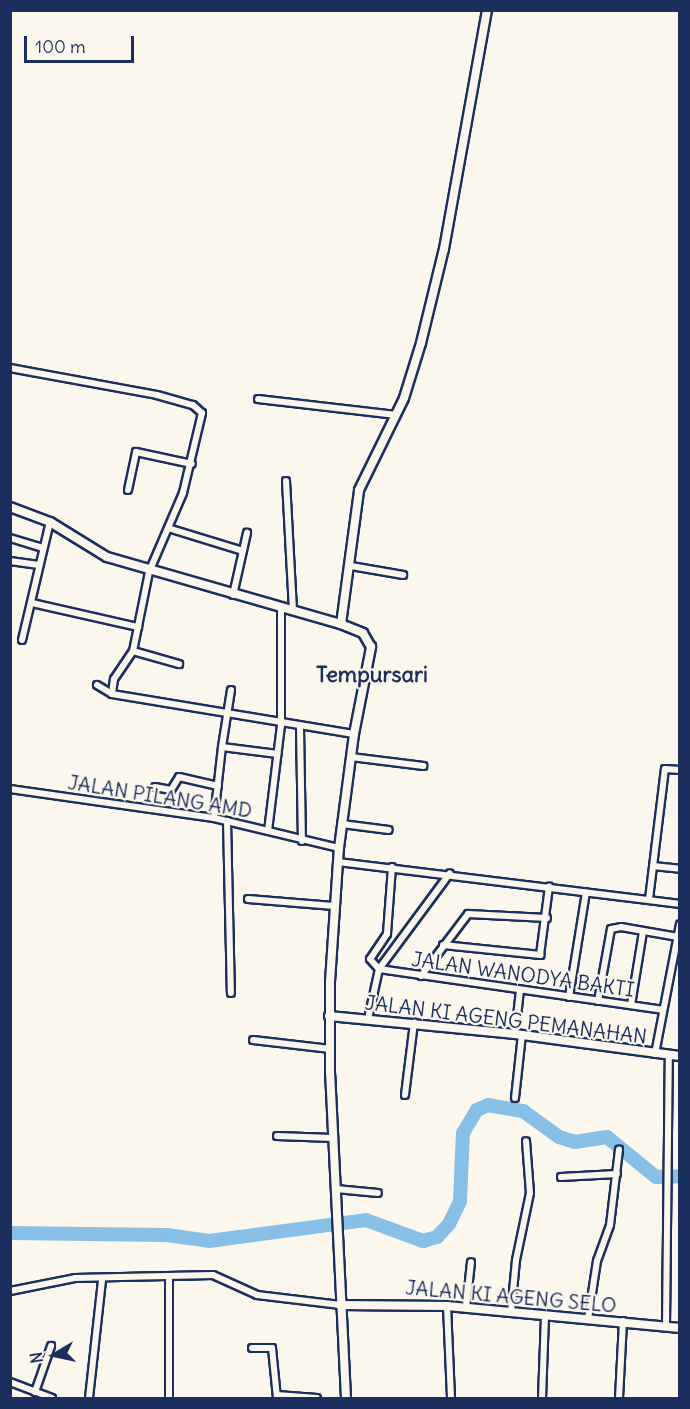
<!DOCTYPE html>
<style>
body{margin:0}
#map{position:relative;width:690px;height:1409px;overflow:hidden;background:#fbf7ec;font-family:Delius,sans-serif}
div>[style]{position:absolute}
.river>*{height:14px;margin:-7px;padding:0 7px;transform-origin:7px;border-radius:7px;background:#88bfe6}
.roads{filter:drop-shadow(2px 0 #1b2f5e) drop-shadow(-2px 0 #1b2f5e) drop-shadow(0 2px #1b2f5e) drop-shadow(0 -2px #1b2f5e)}
.street>*{height:6px;margin:-3px;padding:0 3px;transform-origin:3px;border-radius:3px;background:#fbf7ec}
.secondary>*{height:8px;margin:-4px;padding:0 4px;transform-origin:4px;border-radius:4px;background:#fbf7ec}
span{translate:-50% -50%;white-space:nowrap;text-align:center;line-height:1.15;-webkit-text-stroke:4.5px #fbf7ec;paint-order:stroke}
.street-label{font-size:20px;color:#1b2f5e}
.quarter-label{font-size:22px;color:#1b2f5e;font-weight:700}
.frame{position:absolute;inset:0;border:12px solid #1b2f5e;pointer-events:none}
.north{position:absolute;left:24px;top:1325px;width:60px;height:60px;-webkit-text-stroke:4px #fbf7ec;paint-order:stroke;rotate:261deg;font-size:16px;font-weight:700;line-height:24px;text-align:center;color:#1b2f5e}
.north::after{content:'';display:block;margin:auto;width:21px;height:27px;background:#1b2f5e;clip-path:polygon(50% 0,100% 100%,50% 72%,0 100%)}
.scale{position:absolute;left:24px;top:36px;width:110px;height:27px;box-sizing:border-box;border:3px solid #1b2f5e;border-top:0;padding-left:8px;font-size:18px;line-height:21px;white-space:nowrap;color:#1b2f5e;-webkit-text-stroke:4px #fbf7ec;paint-order:stroke}
</style>
<div id="map">
<div class="river">
<i style="left:10px;top:1233px;width:157px;rotate:0.7deg"></i>
<i style="left:167px;top:1235px;width:42px;rotate:8.1deg"></i>
<i style="left:209px;top:1241px;width:158px;rotate:-7.6deg"></i>
<i style="left:366px;top:1220px;width:61px;rotate:20.2deg"></i>
<i style="left:423px;top:1241px;width:15px;rotate:-16deg"></i>
<i style="left:437px;top:1237px;width:18px;rotate:-47deg"></i>
<i style="left:449px;top:1224px;width:25px;rotate:-64deg"></i>
<i style="left:460px;top:1201px;width:68px;rotate:-87.5deg"></i>
<i style="left:463px;top:1133px;width:27px;rotate:-59deg"></i>
<i style="left:477px;top:1110px;width:12px;rotate:-24deg"></i>
<i style="left:488px;top:1105px;width:36px;rotate:10deg"></i>
<i style="left:523px;top:1111px;width:44px;rotate:35.8deg"></i>
<i style="left:559px;top:1137px;width:17px;rotate:17deg"></i>
<i style="left:575px;top:1142px;width:32px;rotate:-9deg"></i>
<i style="left:607px;top:1137px;width:63px;rotate:39.2deg"></i>
<i style="left:656px;top:1177px;width:24px;rotate:-2deg"></i>
</div>
<div class="roads">
<div class="street">
<i style="left:10px;top:368px;width:149px;rotate:10.4deg"></i>
<i style="left:157px;top:395px;width:37px;rotate:16deg"></i>
<i style="left:193px;top:405px;width:12px;rotate:42deg"></i>
<i style="left:202px;top:413px;width:82px;rotate:103.4deg"></i>
<i style="left:183px;top:493px;width:86px;rotate:113.3deg"></i>
<i style="left:149px;top:572px;width:81px;rotate:101.4deg"></i>
<i style="left:133px;top:651px;width:34px;rotate:124deg"></i>
<i style="left:114px;top:679px;width:15px;rotate:98deg"></i>
<i style="left:112px;top:694px;width:245px;rotate:9.4deg"></i>
<i style="left:258px;top:399px;width:139px;rotate:6.6deg"></i>
<i style="left:286px;top:481px;width:130px;rotate:86.9deg"></i>
<i style="left:128px;top:490px;width:39px;rotate:-78deg"></i>
<i style="left:136px;top:452px;width:57px;rotate:12.1deg"></i>
<i style="left:168px;top:528px;width:78px;rotate:17deg"></i>
<i style="left:10px;top:538px;width:34px;rotate:17deg"></i>
<i style="left:10px;top:561px;width:29px;rotate:8deg"></i>
<i style="left:351px;top:566px;width:53px;rotate:9.8deg"></i>
<i style="left:233px;top:595px;width:64px;rotate:-77.3deg"></i>
<i style="left:32px;top:603px;width:109px;rotate:12.8deg"></i>
<i style="left:22px;top:640px;width:121px;rotate:-76.7deg"></i>
<i style="left:133px;top:651px;width:48px;rotate:15.8deg"></i>
<i style="left:97px;top:685px;width:17px;rotate:31deg"></i>
<i style="left:231px;top:690px;width:58px;rotate:99deg"></i>
<i style="left:222px;top:747px;width:56px;rotate:7.1deg"></i>
<i style="left:300px;top:728px;width:113px;rotate:89deg"></i>
<i style="left:351px;top:757px;width:73px;rotate:7.1deg"></i>
<i style="left:155px;top:787px;width:16px;rotate:11deg"></i>
<i style="left:171px;top:790px;width:15px;rotate:-58deg"></i>
<i style="left:179px;top:777px;width:40px;rotate:13deg"></i>
<i style="left:10px;top:789px;width:206px;rotate:8.1deg"></i>
<i style="left:214px;top:818px;width:129px;rotate:13.5deg"></i>
<i style="left:214px;top:818px;width:71px;rotate:-83.6deg"></i>
<i style="left:227px;top:821px;width:172px;rotate:88.7deg"></i>
<i style="left:342px;top:824px;width:47px;rotate:7.3deg"></i>
<i style="left:268px;top:831px;width:107px;rotate:-83deg"></i>
<i style="left:281px;top:725px;width:116px;rotate:-90deg"></i>
<i style="left:338px;top:862px;width:345px;rotate:7deg"></i>
<i style="left:653px;top:866px;width:27px;rotate:6deg"></i>
<i style="left:392px;top:867px;width:67px;rotate:94.3deg"></i>
<i style="left:387px;top:934px;width:30px;rotate:124deg"></i>
<i style="left:370px;top:959px;width:13px;rotate:48deg"></i>
<i style="left:379px;top:969px;width:286px;rotate:8.2deg"></i>
<i style="left:248px;top:899px;width:86px;rotate:4.7deg"></i>
<i style="left:649px;top:899px;width:131px;rotate:-83deg"></i>
<i style="left:665px;top:769px;width:15px;rotate:4deg"></i>
<i style="left:443px;top:945px;width:98px;rotate:5.9deg"></i>
<i style="left:540px;top:955px;width:69px;rotate:-82.5deg"></i>
<i style="left:421px;top:976px;width:78px;rotate:-52.8deg"></i>
<i style="left:468px;top:914px;width:79px;rotate:2.9deg"></i>
<i style="left:569px;top:997px;width:106px;rotate:-80.8deg"></i>
<i style="left:598px;top:1001px;width:73px;rotate:-79.8deg"></i>
<i style="left:611px;top:929px;width:10px;rotate:-11deg"></i>
<i style="left:621px;top:927px;width:58px;rotate:10deg"></i>
<i style="left:631px;top:1005px;width:74px;rotate:-80.7deg"></i>
<i style="left:368px;top:1019px;width:51px;rotate:-77.6deg"></i>
<i style="left:379px;top:969px;width:119px;rotate:-53.5deg"></i>
<i style="left:515px;top:1034px;width:44px;rotate:-83.5deg"></i>
<i style="left:253px;top:1040px;width:78px;rotate:6.7deg"></i>
<i style="left:655px;top:1054px;width:132px;rotate:-79.1deg"></i>
<i style="left:405px;top:1095px;width:73px;rotate:-82.9deg"></i>
<i style="left:515px;top:1098px;width:63px;rotate:-83.7deg"></i>
<i style="left:277px;top:1136px;width:56px;rotate:2deg"></i>
<i style="left:561px;top:1177px;width:56px;rotate:-3.1deg"></i>
<i style="left:336px;top:1189px;width:42px;rotate:5.4deg"></i>
<i style="left:169px;top:1277px;width:121px;rotate:90deg"></i>
<i style="left:10px;top:1291px;width:66px;rotate:-11.3deg"></i>
<i style="left:75px;top:1278px;width:138px;rotate:-1.2deg"></i>
<i style="left:213px;top:1275px;width:48px;rotate:24.4deg"></i>
<i style="left:257px;top:1295px;width:84px;rotate:6.9deg"></i>
<i style="left:447px;top:1306px;width:92px;rotate:87.5deg"></i>
<i style="left:466px;top:1308px;width:46px;rotate:-83.8deg"></i>
<i style="left:511px;top:1312px;width:52px;rotate:-84.5deg"></i>
<i style="left:516px;top:1260px;width:68px;rotate:-78.2deg"></i>
<i style="left:530px;top:1193px;width:52px;rotate:-94.4deg"></i>
<i style="left:588px;top:1319px;width:59px;rotate:-81.2deg"></i>
<i style="left:597px;top:1261px;width:38px;rotate:-70deg"></i>
<i style="left:610px;top:1225px;width:76px;rotate:-83.2deg"></i>
<i style="left:666px;top:1325px;width:270px;rotate:-89.4deg"></i>
<i style="left:252px;top:1348px;width:20px"></i>
<i style="left:272px;top:1348px;width:50px;rotate:84.3deg"></i>
<i style="left:10px;top:1382px;width:45px;rotate:20.9deg"></i>
<i style="left:35px;top:1392px;width:49px;rotate:-70.8deg"></i>
<i style="left:277px;top:1395px;width:40px;rotate:4.3deg"></i>
<i style="left:89px;top:1398px;width:119px;rotate:-83.7deg"></i>
<i style="left:542px;top:1398px;width:83px;rotate:-87.9deg"></i>
<i style="left:619px;top:1398px;width:77px;rotate:-87deg"></i>
</div>
<div class="secondary">
<i style="left:10px;top:507px;width:43px;rotate:20.6deg"></i>
<i style="left:50px;top:522px;width:67px;rotate:31.6deg"></i>
<i style="left:107px;top:557px;width:243px;rotate:16deg"></i>
<i style="left:329px;top:1016px;width:187px;rotate:5.5deg"></i>
<i style="left:515px;top:1034px;width:166px;rotate:7.6deg"></i>
<i style="left:340px;top:1305px;width:107px;rotate:0.5deg"></i>
<i style="left:447px;top:1306px;width:234px;rotate:5.4deg"></i>
<i style="left:346px;top:1398px;width:324px;rotate:-92.8deg"></i>
<i style="left:330px;top:1074px;width:92px;rotate:-90deg"></i>
<i style="left:330px;top:982px;width:134px;rotate:-86.2deg"></i>
<i style="left:339px;top:848px;width:115px;rotate:-82.5deg"></i>
<i style="left:354px;top:734px;width:89px;rotate:-78.9deg"></i>
<i style="left:371px;top:647px;width:16px;rotate:-120deg"></i>
<i style="left:363px;top:633px;width:24px;rotate:-158deg"></i>
<i style="left:341px;top:624px;width:135px;rotate:-82.3deg"></i>
<i style="left:359px;top:490px;width:102px;rotate:-63.9deg"></i>
<i style="left:404px;top:398px;width:58px;rotate:-72.8deg"></i>
<i style="left:421px;top:343px;width:97px;rotate:-76.3deg"></i>
<i style="left:444px;top:249px;width:243px;rotate:-79.8deg"></i>
</div>
</div>
<div class="street-label">
<span style="left:160px;top:796px;rotate:9deg">JALAN PILANG AMD</span>
<span style="left:523px;top:974px;rotate:8deg">JALAN WANODYA BAKTI</span>
<span style="left:506px;top:1019px;rotate:7deg">JALAN KI AGENG PEMANAHAN</span>
<span style="left:511px;top:1296px;rotate:5deg">JALAN KI AGENG SELO</span>
</div>
<div class="quarter-label">
<span style="left:372px;top:675px">Tempursari</span>
</div>
<div class="frame"></div>
<div class="north">N</div>
<div class="scale">100 m</div>
</div>
